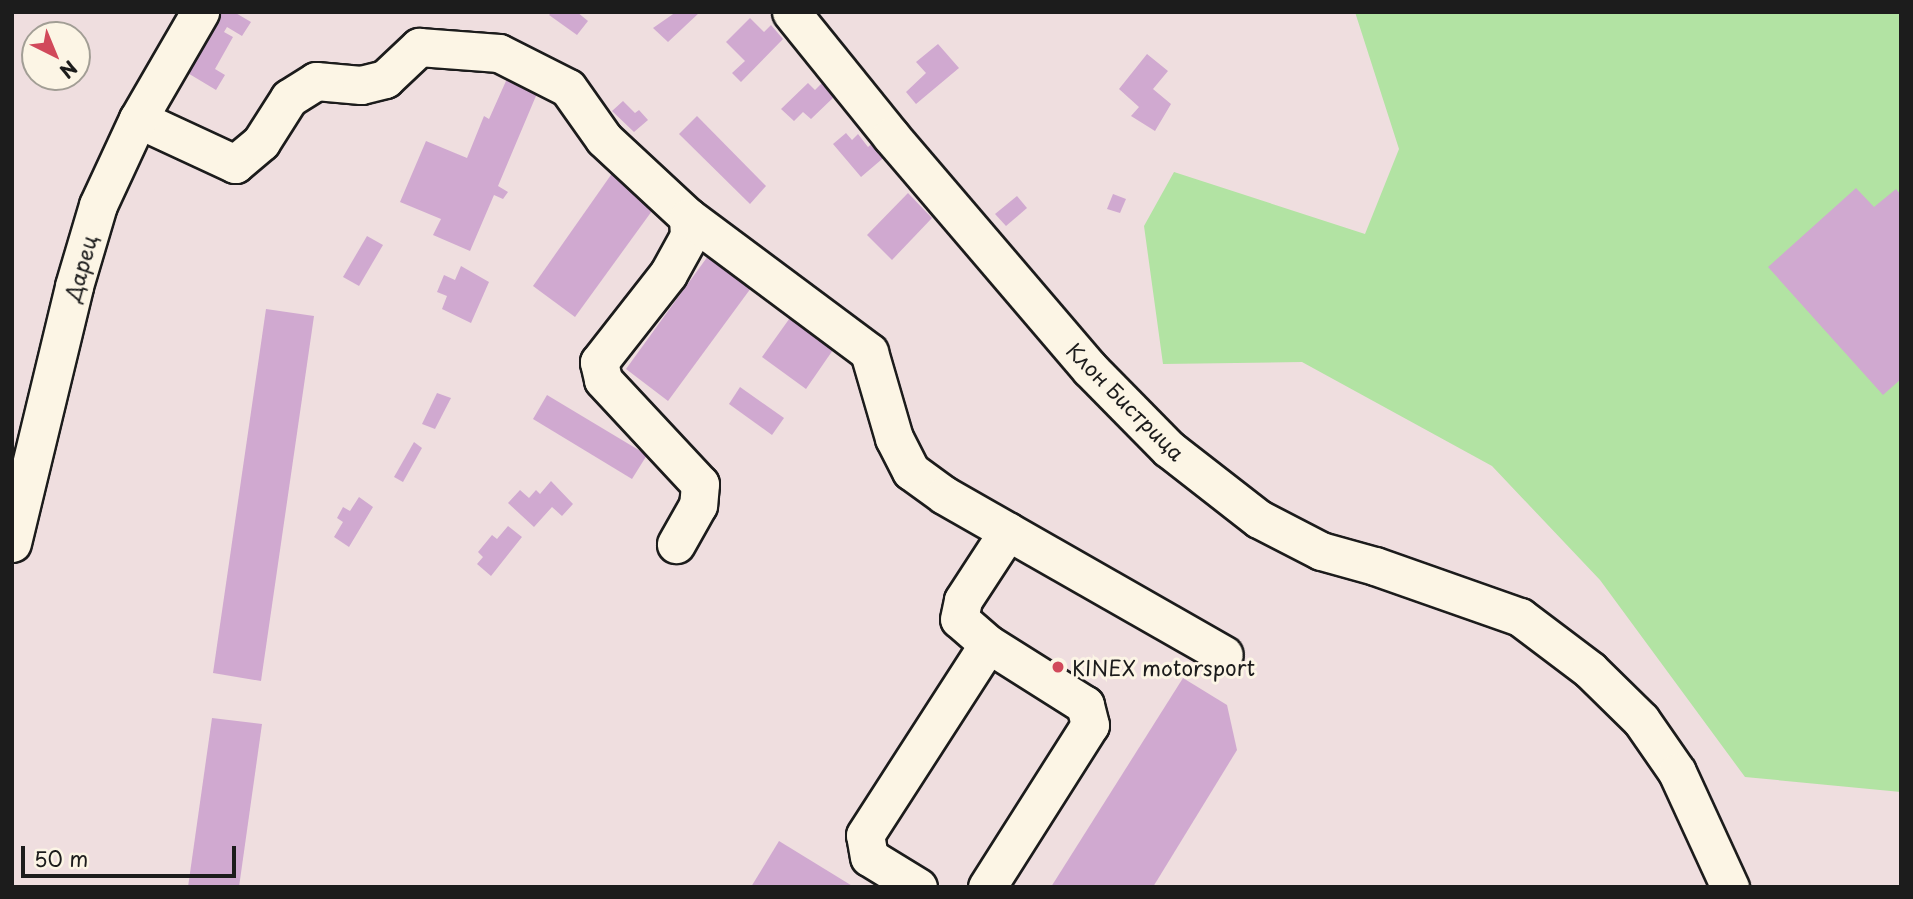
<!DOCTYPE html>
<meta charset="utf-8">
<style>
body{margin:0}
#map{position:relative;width:1913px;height:899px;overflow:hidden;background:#efdedf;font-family:"Playpen Sans",sans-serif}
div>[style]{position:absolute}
.green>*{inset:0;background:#b2e3a3}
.building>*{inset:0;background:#d0a9d0}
.roads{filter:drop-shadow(2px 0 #1c1c1c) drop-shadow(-2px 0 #1c1c1c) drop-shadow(0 2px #1c1c1c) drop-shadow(0 -2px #1c1c1c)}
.minor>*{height:37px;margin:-18.5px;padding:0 18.5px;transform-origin:18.5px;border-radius:18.5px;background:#fcf5e5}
.dots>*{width:19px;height:19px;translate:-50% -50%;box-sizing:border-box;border:4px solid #fcf5e5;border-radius:50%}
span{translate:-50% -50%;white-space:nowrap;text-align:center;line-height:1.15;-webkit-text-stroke:6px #fcf5e5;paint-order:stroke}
.street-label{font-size:21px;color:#1c1c1c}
.poi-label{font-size:21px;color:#1c1c1c}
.left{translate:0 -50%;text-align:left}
.frame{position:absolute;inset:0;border:14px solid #1c1c1c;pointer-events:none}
.north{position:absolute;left:21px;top:21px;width:70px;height:70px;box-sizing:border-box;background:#fcf5e5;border:2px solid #a29e95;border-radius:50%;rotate:137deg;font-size:19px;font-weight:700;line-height:28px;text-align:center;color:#1c1c1c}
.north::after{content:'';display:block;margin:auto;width:24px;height:32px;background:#d1495b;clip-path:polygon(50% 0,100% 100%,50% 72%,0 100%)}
.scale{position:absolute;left:21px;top:846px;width:215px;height:32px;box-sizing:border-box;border:4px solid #1c1c1c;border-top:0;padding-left:9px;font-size:21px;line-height:24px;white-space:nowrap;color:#1c1c1c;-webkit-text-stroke:5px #fcf5e5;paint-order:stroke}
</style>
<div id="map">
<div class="green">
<i style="clip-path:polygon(1355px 12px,1901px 12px,1901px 792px,1745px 777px,1600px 580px,1492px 466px,1302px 362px,1163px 364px,1144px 226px,1174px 172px,1365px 234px,1399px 149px)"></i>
</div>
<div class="building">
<i style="clip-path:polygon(206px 12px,234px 12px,251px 22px,242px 36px,227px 27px,224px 32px,233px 37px,215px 69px,225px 75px,216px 90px,176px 66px)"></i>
<i style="clip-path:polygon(552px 12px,577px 12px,588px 21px,577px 35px,549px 15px)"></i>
<i style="clip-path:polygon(676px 12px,700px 12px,668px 42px,653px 28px)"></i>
<i style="clip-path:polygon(750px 18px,764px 32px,771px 25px,783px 39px,741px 82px,732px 73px,745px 61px,726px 42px)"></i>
<i style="clip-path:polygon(938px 44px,959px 68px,916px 104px,906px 92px,926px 73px,916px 62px)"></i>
<i style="clip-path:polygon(1147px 54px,1168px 71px,1153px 89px,1171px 104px,1155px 131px,1131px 116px,1139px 107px,1119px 89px)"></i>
<i style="clip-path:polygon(510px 72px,541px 84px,498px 186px,508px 192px,503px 199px,494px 195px,470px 251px,433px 235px,441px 219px,400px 202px,426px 141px,467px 158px,484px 116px,489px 119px)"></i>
<i style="clip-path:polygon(823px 82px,836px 95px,811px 119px,803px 112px,794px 121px,781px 109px,808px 83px,815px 90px)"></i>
<i style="clip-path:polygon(623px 101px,635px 113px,639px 110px,648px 120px,634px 132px,612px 111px)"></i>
<i style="clip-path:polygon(697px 116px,766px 186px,750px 204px,679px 134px)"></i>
<i style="clip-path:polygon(846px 133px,852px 140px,858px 134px,868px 147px,876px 140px,888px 154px,861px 177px,833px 144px)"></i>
<i style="clip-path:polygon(613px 172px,657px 204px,575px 317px,533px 286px)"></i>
<i style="clip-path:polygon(1856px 188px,1874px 207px,1896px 189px,1901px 195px,1901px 379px,1883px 395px,1768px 267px)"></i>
<i style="clip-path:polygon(908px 193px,932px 218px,892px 260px,867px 235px)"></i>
<i style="clip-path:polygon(1113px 194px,1126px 199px,1120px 213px,1107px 209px)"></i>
<i style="clip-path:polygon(1017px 196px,1027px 208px,1006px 226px,995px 214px)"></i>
<i style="clip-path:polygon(367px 236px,383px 245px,359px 286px,343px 277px)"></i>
<i style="clip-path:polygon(708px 256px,751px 288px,668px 401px,626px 369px)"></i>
<i style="clip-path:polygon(461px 266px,489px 282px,471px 323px,442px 309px,447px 296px,437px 292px,444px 275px,455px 280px)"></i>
<i style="clip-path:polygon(266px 309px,314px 316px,261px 681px,213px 673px)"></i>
<i style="clip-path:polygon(792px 315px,835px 347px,806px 389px,762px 357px)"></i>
<i style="clip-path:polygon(740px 387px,784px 418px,772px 435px,729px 404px)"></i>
<i style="clip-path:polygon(437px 393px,451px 398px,435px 429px,422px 424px)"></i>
<i style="clip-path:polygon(547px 395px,647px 455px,632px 479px,533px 419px)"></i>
<i style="clip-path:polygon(414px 442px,422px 448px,403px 482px,394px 477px)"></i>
<i style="clip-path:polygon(551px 481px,573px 504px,562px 516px,552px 507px,534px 527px,508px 503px,520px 490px,529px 498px,536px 490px,540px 494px)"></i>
<i style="clip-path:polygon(359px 497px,373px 507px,349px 547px,334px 537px,343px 522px,337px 518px,343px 507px,350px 511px)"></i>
<i style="clip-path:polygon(508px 526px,522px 537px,491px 576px,477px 564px,483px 557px,478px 552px,492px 535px,497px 539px)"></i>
<i style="clip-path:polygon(1183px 678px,1227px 705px,1237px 750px,1153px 887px,1051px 887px)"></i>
<i style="clip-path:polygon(212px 718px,262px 724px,239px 887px,188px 887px)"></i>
<i style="clip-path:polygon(779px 841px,854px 887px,751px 887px)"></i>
</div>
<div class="roads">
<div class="minor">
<i style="left:791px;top:12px;width:159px;rotate:51.1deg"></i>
<i style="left:891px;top:136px;width:306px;rotate:49.5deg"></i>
<i style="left:1090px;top:369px;width:112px;rotate:45.4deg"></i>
<i style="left:1169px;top:449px;width:114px;rotate:37.9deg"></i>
<i style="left:1259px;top:519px;width:70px;rotate:27.3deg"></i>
<i style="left:1321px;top:551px;width:56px;rotate:15.5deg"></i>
<i style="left:1375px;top:566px;width:154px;rotate:19.4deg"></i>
<i style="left:1520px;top:617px;width:88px;rotate:37.1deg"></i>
<i style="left:1590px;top:670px;width:71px;rotate:44.4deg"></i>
<i style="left:1641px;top:720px;width:63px;rotate:55.3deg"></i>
<i style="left:1677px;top:772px;width:127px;rotate:65.3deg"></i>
<i style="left:138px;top:119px;width:107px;rotate:24.9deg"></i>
<i style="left:235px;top:164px;width:34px;rotate:-40deg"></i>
<i style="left:261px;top:142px;width:52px;rotate:-57.5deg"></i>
<i style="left:289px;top:98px;width:32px;rotate:-32deg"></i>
<i style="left:316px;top:81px;width:45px;rotate:5.1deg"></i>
<i style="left:361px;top:85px;width:25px;rotate:-14deg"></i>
<i style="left:385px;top:79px;width:47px;rotate:-43.3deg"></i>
<i style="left:419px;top:47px;width:80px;rotate:4.3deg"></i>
<i style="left:499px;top:53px;width:77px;rotate:26.9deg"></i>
<i style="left:568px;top:88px;width:62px;rotate:54.8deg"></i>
<i style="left:604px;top:139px;width:115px;rotate:42.9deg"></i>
<i style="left:688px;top:217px;width:19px;rotate:87deg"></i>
<i style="left:689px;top:236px;width:43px;rotate:118.9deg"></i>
<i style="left:668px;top:274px;width:112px;rotate:128.1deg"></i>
<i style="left:599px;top:362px;width:18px;rotate:77deg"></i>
<i style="left:603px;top:380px;width:142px;rotate:47deg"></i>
<i style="left:700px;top:484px;width:21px;rotate:95deg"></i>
<i style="left:698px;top:505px;width:45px;rotate:119.4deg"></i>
<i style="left:688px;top:217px;width:226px;rotate:36.7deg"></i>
<i style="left:869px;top:352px;width:90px;rotate:73.8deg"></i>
<i style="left:894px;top:438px;width:37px;rotate:63deg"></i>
<i style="left:911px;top:471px;width:41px;rotate:36deg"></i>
<i style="left:944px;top:495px;width:322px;rotate:29.7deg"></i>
<i style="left:12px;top:543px;width:264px;rotate:-76.4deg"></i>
<i style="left:74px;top:286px;width:84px;rotate:-73.5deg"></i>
<i style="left:98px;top:205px;width:95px;rotate:-65.1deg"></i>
<i style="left:138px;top:119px;width:124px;rotate:-59.9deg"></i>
<i style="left:918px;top:887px;width:57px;rotate:-148.5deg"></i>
<i style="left:869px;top:857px;width:22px;rotate:-100deg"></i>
<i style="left:865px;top:835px;width:227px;rotate:-57.2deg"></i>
<i style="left:987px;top:887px;width:192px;rotate:-57.6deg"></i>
<i style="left:1090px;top:725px;width:21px;rotate:-104deg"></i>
<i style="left:1085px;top:705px;width:115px;rotate:-147.8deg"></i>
<i style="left:988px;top:644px;width:38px;rotate:-139deg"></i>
<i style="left:959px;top:619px;width:19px;rotate:-78deg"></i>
<i style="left:963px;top:600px;width:82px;rotate:-56.9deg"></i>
</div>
</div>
<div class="dots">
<i style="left:1058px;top:667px;background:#d1495b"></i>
</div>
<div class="street-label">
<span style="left:80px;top:268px;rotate:-74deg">Дарец</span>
<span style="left:1126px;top:401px;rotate:45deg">Клон Бистрица</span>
</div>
<div class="poi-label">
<span class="left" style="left:1072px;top:667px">KINEX motorsport</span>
</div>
<div class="frame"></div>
<div class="north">N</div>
<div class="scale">50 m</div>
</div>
